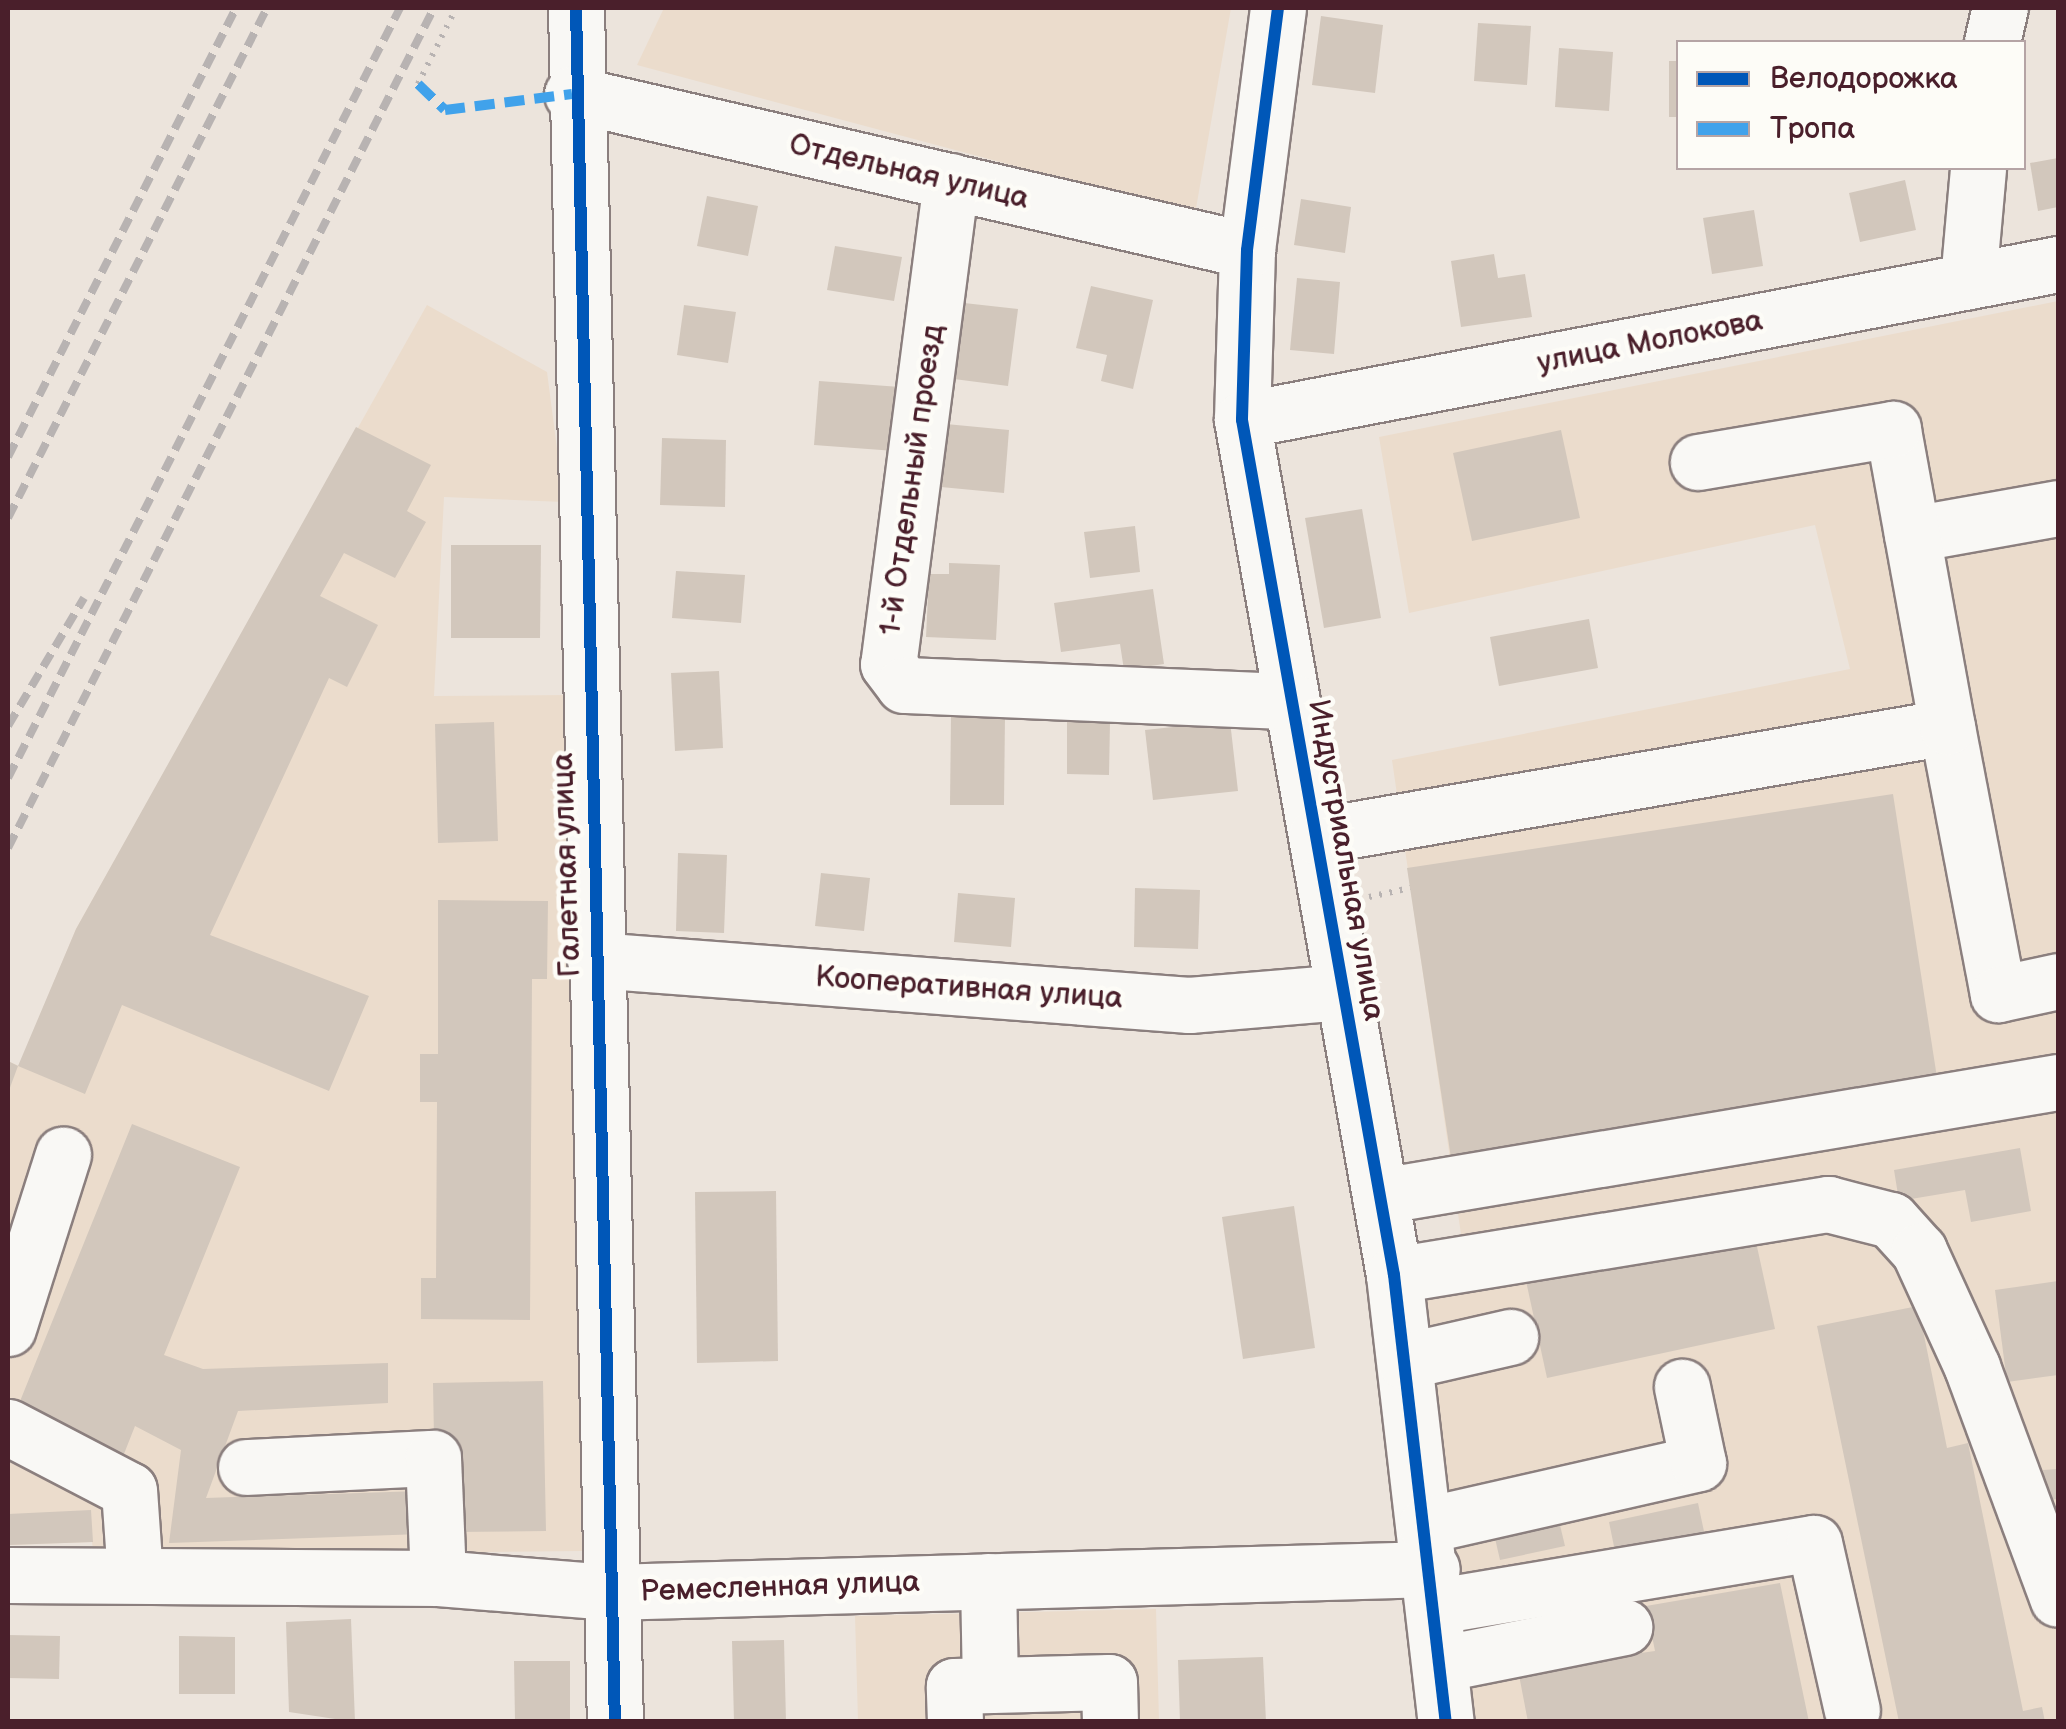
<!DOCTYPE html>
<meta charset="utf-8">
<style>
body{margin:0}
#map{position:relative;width:2066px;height:1729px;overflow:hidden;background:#ece4dc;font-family:"Balsamiq Sans",sans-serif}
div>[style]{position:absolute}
.built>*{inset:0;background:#ebdccc}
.building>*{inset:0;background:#d2c7bc}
.path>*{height:6px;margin-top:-3px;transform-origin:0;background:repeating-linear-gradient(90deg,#b8b3b2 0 2.5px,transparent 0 10.5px)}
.roads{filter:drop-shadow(2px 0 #8b7f7e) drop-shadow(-2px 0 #8b7f7e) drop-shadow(0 2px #8b7f7e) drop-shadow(0 -2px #8b7f7e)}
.minor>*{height:55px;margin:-27.5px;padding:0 27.5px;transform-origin:27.5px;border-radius:27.5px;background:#f9f8f5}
.rail>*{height:8px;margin-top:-4px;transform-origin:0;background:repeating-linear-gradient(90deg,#b8b3b2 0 15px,transparent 0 23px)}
.quiet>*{height:10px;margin-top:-5px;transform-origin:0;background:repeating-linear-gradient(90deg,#40a2eb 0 20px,transparent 0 30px)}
.cycleway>*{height:12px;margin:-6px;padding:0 6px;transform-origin:6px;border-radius:6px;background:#0057b8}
span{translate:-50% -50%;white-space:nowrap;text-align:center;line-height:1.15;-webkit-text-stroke:9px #fdfcf7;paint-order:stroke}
.street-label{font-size:30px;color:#4a1f2b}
.frame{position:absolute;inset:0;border:10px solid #4a1f2b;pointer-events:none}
.legend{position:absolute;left:1676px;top:40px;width:350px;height:130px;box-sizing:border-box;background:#fdfcf7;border:2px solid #b5a4a5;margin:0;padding:12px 18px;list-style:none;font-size:30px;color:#4a1f2b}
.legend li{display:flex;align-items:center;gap:20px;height:50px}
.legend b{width:50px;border:2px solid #b5a4a5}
</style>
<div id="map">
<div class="built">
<i style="clip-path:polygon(664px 8px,1231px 8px,1195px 214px,637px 65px)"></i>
<i style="clip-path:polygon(2058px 301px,2058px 1721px,1470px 1721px,1423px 1296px,1462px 1241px,1392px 760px,1850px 669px,1815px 525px,1409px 613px,1379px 437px)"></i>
<i style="clip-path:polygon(427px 305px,547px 372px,564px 502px,444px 497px,434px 696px,573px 695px,582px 1551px,94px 1556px,92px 1542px,8px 1545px,8px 1061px,19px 1066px,76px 929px)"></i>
<i style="clip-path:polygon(1156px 1609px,1159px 1721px,858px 1721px,855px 1616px)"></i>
</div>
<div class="building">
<i style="clip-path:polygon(1321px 16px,1383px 25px,1375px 93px,1312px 85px)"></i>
<i style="clip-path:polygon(1478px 23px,1531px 26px,1527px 85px,1474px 81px)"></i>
<i style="clip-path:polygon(1559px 48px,1613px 52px,1609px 111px,1555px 107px)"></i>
<i style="clip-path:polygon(1669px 61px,1678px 61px,1678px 117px,1669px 117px)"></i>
<i style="clip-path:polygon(2058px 158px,2058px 207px,2038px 211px,2030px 163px)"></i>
<i style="clip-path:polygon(1905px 180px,1916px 230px,1860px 242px,1849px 193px)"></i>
<i style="clip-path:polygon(707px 196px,758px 206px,748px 256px,697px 246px)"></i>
<i style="clip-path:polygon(1301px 199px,1351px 207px,1345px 253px,1294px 245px)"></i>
<i style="clip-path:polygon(1754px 210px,1763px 266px,1712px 274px,1703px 218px)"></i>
<i style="clip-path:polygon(835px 246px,902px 257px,894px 301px,827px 290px)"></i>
<i style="clip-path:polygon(1494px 254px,1498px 278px,1525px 274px,1532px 317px,1461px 327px,1451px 261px)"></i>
<i style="clip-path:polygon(1297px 278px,1340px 282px,1334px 354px,1290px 350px)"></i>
<i style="clip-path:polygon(1091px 286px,1153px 300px,1133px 389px,1101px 381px,1107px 355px,1076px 348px)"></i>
<i style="clip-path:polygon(964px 303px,1018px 309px,1008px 386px,954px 379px)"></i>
<i style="clip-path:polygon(684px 305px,736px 312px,728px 363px,677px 355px)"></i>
<i style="clip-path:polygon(819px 381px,900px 387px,895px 451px,814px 445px)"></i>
<i style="clip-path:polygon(946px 424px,1009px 430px,1004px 493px,941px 487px)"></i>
<i style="clip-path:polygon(356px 427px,431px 465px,407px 511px,426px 522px,395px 578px,344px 553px,320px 596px,378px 625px,347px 687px,329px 678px,210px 935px,369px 996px,329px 1091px,122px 1005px,85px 1094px,18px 1066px,76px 929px)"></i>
<i style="clip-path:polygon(1561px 430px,1580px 518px,1472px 541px,1453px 453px)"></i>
<i style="clip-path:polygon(662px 438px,726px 440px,725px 507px,660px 505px)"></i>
<i style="clip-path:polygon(1362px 509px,1381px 618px,1324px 628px,1305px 518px)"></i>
<i style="clip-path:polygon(1135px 526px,1140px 572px,1090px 578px,1084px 532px)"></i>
<i style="clip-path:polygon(451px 545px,541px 545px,540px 638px,451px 638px)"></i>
<i style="clip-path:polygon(949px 563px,1000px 565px,996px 640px,926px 637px,929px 574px,949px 574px)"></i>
<i style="clip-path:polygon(676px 571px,745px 575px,741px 623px,672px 618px)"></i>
<i style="clip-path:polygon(1153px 589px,1164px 664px,1124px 670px,1120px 644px,1061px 652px,1054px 603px)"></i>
<i style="clip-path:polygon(1589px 619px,1598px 668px,1499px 686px,1490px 637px)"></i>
<i style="clip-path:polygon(719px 671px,723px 748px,675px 751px,671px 673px)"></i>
<i style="clip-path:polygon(951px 715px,1005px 715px,1004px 805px,950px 805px)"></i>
<i style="clip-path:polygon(1067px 721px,1110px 722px,1109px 775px,1067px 774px)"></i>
<i style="clip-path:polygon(1230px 721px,1238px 791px,1153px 800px,1145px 730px)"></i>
<i style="clip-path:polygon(494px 722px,498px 841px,438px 843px,435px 724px)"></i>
<i style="clip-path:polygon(1893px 794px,1938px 1084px,1451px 1158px,1407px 868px)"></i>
<i style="clip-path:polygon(678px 853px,727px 855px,724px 933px,676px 931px)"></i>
<i style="clip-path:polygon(821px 873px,870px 878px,864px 931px,815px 926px)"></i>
<i style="clip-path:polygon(1135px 888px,1200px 890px,1198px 949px,1134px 947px)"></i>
<i style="clip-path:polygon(958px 893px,1015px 898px,1011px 947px,954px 942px)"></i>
<i style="clip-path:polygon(438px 900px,548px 901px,547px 979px,532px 979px,530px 1320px,421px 1319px,421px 1278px,436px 1278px,437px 1102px,420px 1102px,420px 1054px,438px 1054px)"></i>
<i style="clip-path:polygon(8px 1061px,18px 1066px,8px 1093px)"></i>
<i style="clip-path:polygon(132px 1124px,240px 1167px,164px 1355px,203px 1369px,388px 1363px,388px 1403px,238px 1411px,206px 1498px,420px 1491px,421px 1534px,169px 1543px,181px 1450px,135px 1426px,120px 1464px,12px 1421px)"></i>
<i style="clip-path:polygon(2020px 1148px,2031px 1211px,1971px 1222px,1965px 1190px,1899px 1201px,1894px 1170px)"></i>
<i style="clip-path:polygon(776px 1191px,778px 1361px,697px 1363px,695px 1192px)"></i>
<i style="clip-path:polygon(1294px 1206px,1315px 1348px,1243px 1359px,1222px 1217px)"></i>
<i style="clip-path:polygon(1754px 1233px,1775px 1329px,1547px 1378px,1526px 1281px)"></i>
<i style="clip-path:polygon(2058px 1281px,2058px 1375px,2007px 1382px,1995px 1290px)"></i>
<i style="clip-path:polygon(1918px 1306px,1947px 1448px,1968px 1443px,2023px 1711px,2042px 1707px,2045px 1722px,1899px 1722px,1817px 1326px)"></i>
<i style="clip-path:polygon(543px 1381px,546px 1531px,454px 1532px,452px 1439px,434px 1439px,433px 1383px)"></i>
<i style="clip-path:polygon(2058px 1469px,2058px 1499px,2045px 1500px,2043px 1470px)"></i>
<i style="clip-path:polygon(1698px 1503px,1706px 1541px,1617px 1561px,1609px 1522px)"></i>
<i style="clip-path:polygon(91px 1510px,93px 1542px,8px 1545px,8px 1514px)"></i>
<i style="clip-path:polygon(1559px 1521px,1565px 1546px,1500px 1560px,1494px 1534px)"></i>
<i style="clip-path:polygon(1780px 1583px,1809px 1722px,1528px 1722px,1518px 1670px,1655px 1651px,1646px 1606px)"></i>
<i style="clip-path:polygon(351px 1619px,355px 1722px,289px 1712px,286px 1622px)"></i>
<i style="clip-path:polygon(8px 1635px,60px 1636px,59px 1679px,8px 1678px)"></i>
<i style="clip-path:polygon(179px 1636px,235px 1637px,235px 1694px,179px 1694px)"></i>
<i style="clip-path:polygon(784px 1640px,786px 1722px,734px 1722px,732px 1641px)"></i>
<i style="clip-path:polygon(1263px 1657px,1266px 1722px,1180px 1722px,1178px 1660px)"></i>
<i style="clip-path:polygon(514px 1661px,570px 1661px,570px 1721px,515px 1721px)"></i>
</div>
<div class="path">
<i style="left:418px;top:84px;width:85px;rotate:-63.4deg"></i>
<i style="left:1369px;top:897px;width:42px;rotate:-12.4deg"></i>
</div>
<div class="roads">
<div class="minor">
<i style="left:576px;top:8px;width:1714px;rotate:88.7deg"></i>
<i style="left:1278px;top:8px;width:244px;rotate:97.3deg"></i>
<i style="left:1247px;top:250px;width:170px;rotate:91.7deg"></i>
<i style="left:1242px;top:420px;width:868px;rotate:79.92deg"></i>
<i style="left:1394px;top:1275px;width:450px;rotate:83.4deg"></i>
<i style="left:1992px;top:42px;width:35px;rotate:-77deg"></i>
<i style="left:572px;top:94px;width:693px;rotate:13.01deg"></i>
<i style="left:951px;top:181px;width:487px;rotate:97.4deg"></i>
<i style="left:888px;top:664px;width:26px;rotate:53deg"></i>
<i style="left:904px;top:685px;width:388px;rotate:2.4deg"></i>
<i style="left:1968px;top:281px;width:113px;rotate:-84.9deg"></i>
<i style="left:1242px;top:420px;width:831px;rotate:-10.82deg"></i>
<i style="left:1912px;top:534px;width:148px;rotate:-10.1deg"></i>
<i style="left:1947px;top:727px;width:272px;rotate:79.2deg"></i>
<i style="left:1998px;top:994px;width:61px;rotate:-12.2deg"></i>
<i style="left:1316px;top:836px;width:640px;rotate:-9.8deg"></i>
<i style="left:1947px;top:727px;width:303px;rotate:-100.3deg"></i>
<i style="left:1893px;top:429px;width:198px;rotate:170.4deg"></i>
<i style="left:595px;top:960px;width:596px;rotate:4.33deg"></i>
<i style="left:1189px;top:1005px;width:156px;rotate:-4.8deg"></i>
<i style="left:1380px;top:1196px;width:688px;rotate:-9.54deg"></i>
<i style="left:1394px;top:1275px;width:440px;rotate:-9.3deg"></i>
<i style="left:1828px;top:1204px;width:65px;rotate:14.3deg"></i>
<i style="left:1891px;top:1220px;width:42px;rotate:47.9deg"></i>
<i style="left:1919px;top:1251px;width:128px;rotate:65.4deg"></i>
<i style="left:1972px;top:1367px;width:247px;rotate:69.7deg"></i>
<i style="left:8px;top:1328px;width:182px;rotate:-72.4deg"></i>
<i style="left:1405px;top:1361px;width:108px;rotate:-12.9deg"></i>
<i style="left:8px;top:1427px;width:136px;rotate:27.5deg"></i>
<i style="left:129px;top:1490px;width:85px;rotate:86deg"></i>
<i style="left:246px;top:1467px;width:187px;rotate:-2.8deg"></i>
<i style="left:433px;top:1458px;width:120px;rotate:87.6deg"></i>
<i style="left:1426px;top:1525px;width:279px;rotate:-12.8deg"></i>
<i style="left:1698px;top:1463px;width:78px;rotate:-101.9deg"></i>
<i style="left:8px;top:1575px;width:430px;rotate:0.4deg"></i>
<i style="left:438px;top:1578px;width:173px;rotate:4.7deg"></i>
<i style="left:610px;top:1592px;width:822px;rotate:-1.6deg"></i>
<i style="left:988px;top:1581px;width:104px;rotate:88.9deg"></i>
<i style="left:1437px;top:1606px;width:382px;rotate:-9.5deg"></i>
<i style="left:1814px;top:1543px;width:171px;rotate:77.2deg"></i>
<i style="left:1444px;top:1663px;width:184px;rotate:-11.3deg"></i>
<i style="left:955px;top:1722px;width:36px;rotate:-92deg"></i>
<i style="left:954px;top:1686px;width:155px;rotate:-1.5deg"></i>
<i style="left:1109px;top:1682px;width:40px;rotate:88.6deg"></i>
</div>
</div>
<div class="rail">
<i style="left:8px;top:457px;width:504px;rotate:-63.08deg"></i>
<i style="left:8px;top:518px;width:572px;rotate:-63.08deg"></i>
<i style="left:8px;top:726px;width:149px;rotate:-59.3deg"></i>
<i style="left:8px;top:778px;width:864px;rotate:-63.02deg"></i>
<i style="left:8px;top:848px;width:942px;rotate:-63.11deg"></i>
</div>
<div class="quiet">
<i style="left:418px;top:84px;width:37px;rotate:44deg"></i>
<i style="left:445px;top:110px;width:128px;rotate:-7.2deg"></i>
</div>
<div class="cycleway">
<i style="left:576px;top:8px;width:1714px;rotate:88.7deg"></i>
<i style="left:1278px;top:8px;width:244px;rotate:97.3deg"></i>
<i style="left:1247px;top:250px;width:170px;rotate:91.7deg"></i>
<i style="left:1242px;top:420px;width:868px;rotate:79.92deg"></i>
<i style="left:1394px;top:1275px;width:450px;rotate:83.4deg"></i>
</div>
<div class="street-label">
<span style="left:909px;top:172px;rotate:13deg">Отдельная улица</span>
<span style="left:1650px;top:342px;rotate:-11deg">улица Молокова</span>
<span style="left:912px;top:480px;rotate:-82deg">1-й Отдельный проезд</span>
<span style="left:1346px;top:860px;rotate:80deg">Индустриальная улица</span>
<span style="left:567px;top:865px;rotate:-92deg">Галетная улица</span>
<span style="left:969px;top:988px;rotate:4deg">Кооперативная улица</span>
<span style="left:780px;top:1587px;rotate:-2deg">Ремесленная улица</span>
</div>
<div class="frame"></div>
<ul class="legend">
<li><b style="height:12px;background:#0057b8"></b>Велодорожка</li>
<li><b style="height:12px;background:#40a2eb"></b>Тропа</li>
</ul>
</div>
